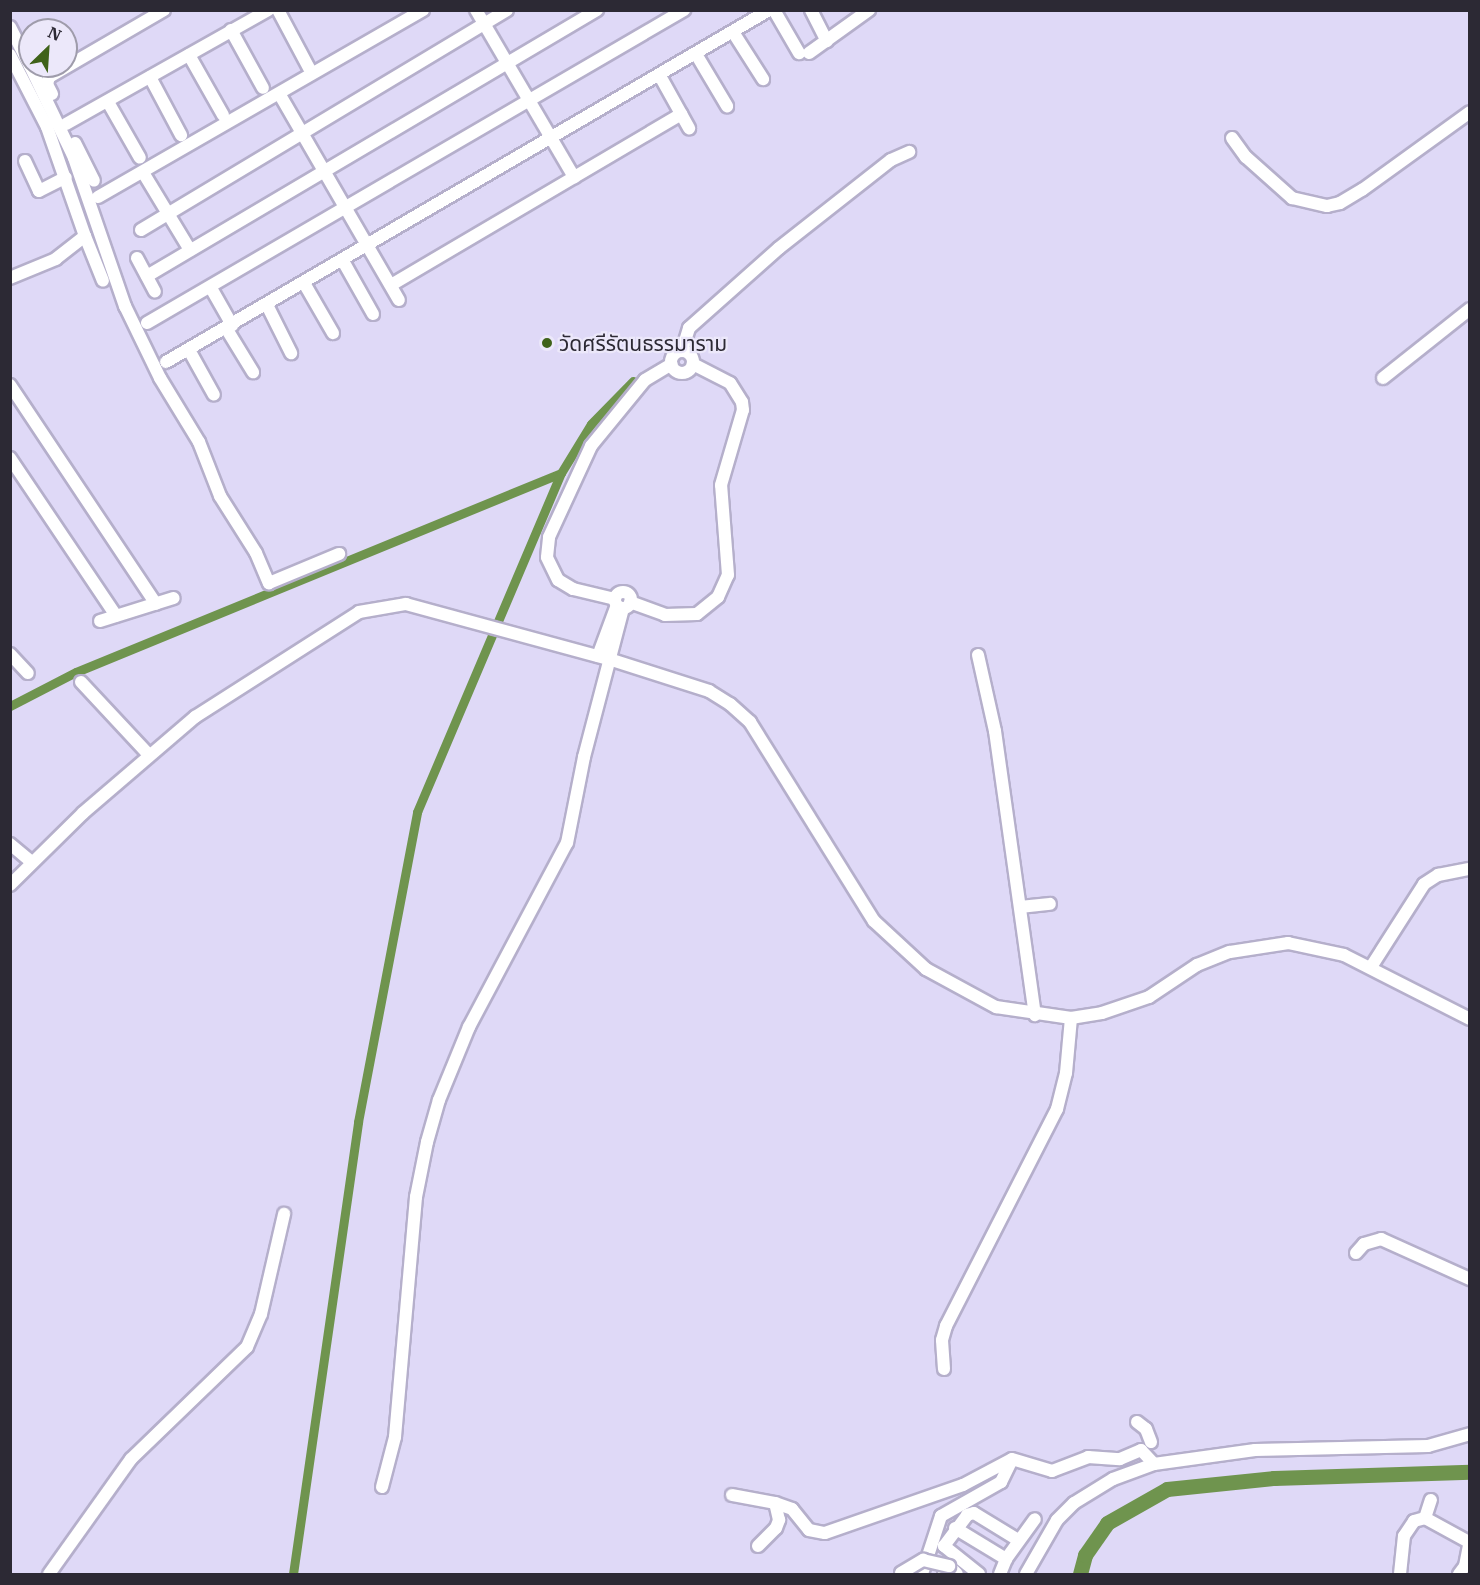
<!DOCTYPE html>
<meta charset="utf-8">
<style>
body{margin:0}
#map{position:relative;width:1480px;height:1585px;overflow:hidden;background:#dfd9f7;font-family:"IBM Plex Serif","Noto Sans Thai",serif}
div>[style]{position:absolute}
.canal>*{height:9px;margin:-4.5px;padding:0 4.5px;transform-origin:4.5px;border-radius:4.5px;background:#6f944e}
.river>*{height:15px;margin:-7.5px;padding:0 7.5px;transform-origin:7.5px;border-radius:7.5px;background:#6f944e}
.roads{filter:drop-shadow(2px 0 #b5afcb) drop-shadow(-2px 0 #b5afcb) drop-shadow(0 2px #b5afcb) drop-shadow(0 -2px #b5afcb)}
.minor>*{height:12px;margin:-6px;padding:0 6px;transform-origin:6px;border-radius:6px;background:#fff}
.minor>.ring{margin:-6px;padding:0;box-sizing:content-box;background:none;border:12px solid #fff;border-radius:50%}
.bridges{filter:drop-shadow(2px 0 #b5afcb) drop-shadow(-2px 0 #b5afcb) drop-shadow(0 2px #b5afcb) drop-shadow(0 -2px #b5afcb)}
.minor-bridge>*{height:12px;margin:-6px;padding:0 6px;transform-origin:6px;border-radius:6px;background:#fff}
.dots>*{width:16px;height:16px;translate:-50% -50%;box-sizing:border-box;border:3px solid #ece8fa;border-radius:50%}
span{translate:-50% -50%;white-space:nowrap;text-align:center;line-height:1.15;-webkit-text-stroke:4.5px #ece8fa;paint-order:stroke}
.poi-label{font-size:21px;color:#2c2934}
.left{translate:0 -50%;text-align:left}
.frame{position:absolute;inset:0;border:12px solid #2c2934;pointer-events:none}
.north{position:absolute;left:18px;top:18px;width:60px;height:60px;box-sizing:border-box;background:#ece8fa;border:2px solid #9f9cab;border-radius:50%;rotate:25deg;font-size:16px;font-weight:700;line-height:24px;text-align:center;color:#2c2934}
.north::after{content:'';display:block;margin:auto;width:21px;height:27px;background:#3f6219;clip-path:polygon(50% 0,100% 100%,50% 72%,0 100%)}
</style>
<div id="map">
<div class="canal">
<i style="left:10px;top:706px;width:74px;rotate:-27.3deg"></i>
<i style="left:76px;top:672px;width:524px;rotate:-22.31deg"></i>
<i style="left:293px;top:1574px;width:457px;rotate:-81.8deg"></i>
<i style="left:358px;top:1122px;width:316px;rotate:-79.2deg"></i>
<i style="left:417px;top:812px;width:368px;rotate:-67deg"></i>
<i style="left:561px;top:473px;width:57px;rotate:-58.5deg"></i>
<i style="left:591px;top:424px;width:60px;rotate:-45.7deg"></i>
</div>
<div class="river">
<i style="left:1080px;top:1574px;width:20px;rotate:-75deg"></i>
<i style="left:1085px;top:1555px;width:39px;rotate:-55deg"></i>
<i style="left:1107px;top:1523px;width:69px;rotate:-29.5deg"></i>
<i style="left:1167px;top:1489px;width:108px;rotate:-5.9deg"></i>
<i style="left:1274px;top:1478px;width:196px;rotate:-1.8deg"></i>
</div>
<div class="roads">
<div class="minor">
<i style="left:278px;top:10px;width:66px;rotate:61.9deg"></i>
<i style="left:476px;top:10px;width:194px;rotate:59.6deg"></i>
<i style="left:774px;top:10px;width:50px;rotate:59.8deg"></i>
<i style="left:811px;top:10px;width:35px;rotate:63deg"></i>
<i style="left:10px;top:27px;width:44px;rotate:62.9deg"></i>
<i style="left:231px;top:30px;width:66px;rotate:61.1deg"></i>
<i style="left:733px;top:32px;width:56px;rotate:57.4deg"></i>
<i style="left:809px;top:53px;width:74px;rotate:-35.6deg"></i>
<i style="left:696px;top:54px;width:61px;rotate:59.2deg"></i>
<i style="left:10px;top:55px;width:81px;rotate:62.8deg"></i>
<i style="left:47px;top:127px;width:115px;rotate:70.8deg"></i>
<i style="left:85px;top:236px;width:37px;rotate:142deg"></i>
<i style="left:56px;top:259px;width:50px;rotate:157.6deg"></i>
<i style="left:189px;top:55px;width:69px;rotate:60.5deg"></i>
<i style="left:30px;top:66px;width:102px;rotate:64.4deg"></i>
<i style="left:74px;top:158px;width:157px;rotate:71deg"></i>
<i style="left:125px;top:306px;width:80px;rotate:64.1deg"></i>
<i style="left:160px;top:378px;width:75px;rotate:58.6deg"></i>
<i style="left:199px;top:442px;width:58px;rotate:68.7deg"></i>
<i style="left:220px;top:496px;width:67px;rotate:57.7deg"></i>
<i style="left:256px;top:553px;width:33px;rotate:67deg"></i>
<i style="left:269px;top:583px;width:76px;rotate:-22.5deg"></i>
<i style="left:660px;top:76px;width:60px;rotate:60.9deg"></i>
<i style="left:150px;top:77px;width:66px;rotate:61.9deg"></i>
<i style="left:52px;top:94px;width:11px;rotate:-117deg"></i>
<i style="left:47px;top:84px;width:7px;rotate:-74deg"></i>
<i style="left:49px;top:77px;width:133px;rotate:-30.2deg"></i>
<i style="left:280px;top:95px;width:237px;rotate:59.9deg"></i>
<i style="left:108px;top:102px;width:64px;rotate:60.3deg"></i>
<i style="left:66px;top:124px;width:232px;rotate:-29.4deg"></i>
<i style="left:1232px;top:138px;width:24px;rotate:54deg"></i>
<i style="left:1246px;top:157px;width:62px;rotate:41.7deg"></i>
<i style="left:1292px;top:198px;width:36px;rotate:13deg"></i>
<i style="left:1327px;top:206px;width:13px;rotate:-13deg"></i>
<i style="left:1340px;top:203px;width:26px;rotate:-31deg"></i>
<i style="left:1362px;top:190px;width:133px;rotate:-35.8deg"></i>
<i style="left:75px;top:143px;width:42px;rotate:63.4deg"></i>
<i style="left:25px;top:161px;width:33px;rotate:65deg"></i>
<i style="left:39px;top:191px;width:30px;rotate:-27deg"></i>
<i style="left:144px;top:174px;width:89px;rotate:58.8deg"></i>
<i style="left:98px;top:197px;width:375px;rotate:-29.9deg"></i>
<i style="left:141px;top:230px;width:427px;rotate:-31deg"></i>
<i style="left:85px;top:236px;width:48px;rotate:68.2deg"></i>
<i style="left:137px;top:258px;width:38px;rotate:62deg"></i>
<i style="left:343px;top:261px;width:61px;rotate:60.5deg"></i>
<i style="left:147px;top:276px;width:523px;rotate:-30.59deg"></i>
<i style="left:304px;top:283px;width:58px;rotate:59.9deg"></i>
<i style="left:391px;top:285px;width:337px;rotate:-30.5deg"></i>
<i style="left:211px;top:288px;width:43px;rotate:60.4deg"></i>
<i style="left:267px;top:305px;width:54px;rotate:63.4deg"></i>
<i style="left:147px;top:323px;width:622px;rotate:-30.24deg"></i>
<i style="left:226px;top:328px;width:52px;rotate:58.5deg"></i>
<i style="left:189px;top:350px;width:51px;rotate:60.9deg"></i>
<i style="left:682px;top:351px;width:24px;rotate:-73deg"></i>
<i style="left:689px;top:328px;width:120px;rotate:-41.6deg"></i>
<i style="left:779px;top:248px;width:142px;rotate:-38.2deg"></i>
<i style="left:891px;top:160px;width:20px;rotate:-24deg"></i>
<i class="ring" style="left:671px;top:351px;width:10px;height:10px"></i>
<i style="left:166px;top:362px;width:698px;rotate:-30.27deg"></i>
<i style="left:1383px;top:378px;width:111px;rotate:-38.4deg"></i>
<i style="left:10px;top:385px;width:263px;rotate:56.3deg"></i>
<i style="left:10px;top:458px;width:190px;rotate:56.1deg"></i>
<i class="ring" style="left:615px;top:592px;width:4px;height:4px"></i>
<i style="left:615px;top:599px;width:43px;rotate:-166.6deg"></i>
<i style="left:573px;top:589px;width:17px;rotate:-149deg"></i>
<i style="left:558px;top:580px;width:25px;rotate:-116deg"></i>
<i style="left:547px;top:557px;width:20px;rotate:-84deg"></i>
<i style="left:549px;top:537px;width:100px;rotate:-65.2deg"></i>
<i style="left:591px;top:446px;width:85px;rotate:-50.7deg"></i>
<i style="left:645px;top:380px;width:31px;rotate:-31deg"></i>
<i style="left:630px;top:602px;width:37px;rotate:20deg"></i>
<i style="left:665px;top:615px;width:32px;rotate:-2deg"></i>
<i style="left:697px;top:614px;width:27px;rotate:-39deg"></i>
<i style="left:718px;top:597px;width:24px;rotate:-66deg"></i>
<i style="left:728px;top:575px;width:90px;rotate:-94.4deg"></i>
<i style="left:721px;top:485px;width:78px;rotate:-73.7deg"></i>
<i style="left:743px;top:410px;width:8px;rotate:-97deg"></i>
<i style="left:742px;top:402px;width:22px;rotate:-122deg"></i>
<i style="left:730px;top:383px;width:42px;rotate:-152.8deg"></i>
<i style="left:100px;top:621px;width:77px;rotate:-17.3deg"></i>
<i style="left:10px;top:654px;width:26px;rotate:47deg"></i>
<i style="left:978px;top:655px;width:78px;rotate:77.4deg"></i>
<i style="left:995px;top:731px;width:287px;rotate:82deg"></i>
<i style="left:598px;top:656px;width:54px;rotate:-69.6deg"></i>
<i style="left:81px;top:682px;width:100px;rotate:47deg"></i>
<i style="left:10px;top:844px;width:26px;rotate:40deg"></i>
<i style="left:10px;top:885px;width:103px;rotate:-44.6deg"></i>
<i style="left:83px;top:813px;width:148px;rotate:-40.6deg"></i>
<i style="left:195px;top:717px;width:195px;rotate:-32.6deg"></i>
<i style="left:359px;top:612px;width:48px;rotate:-9.7deg"></i>
<i style="left:406px;top:604px;width:213px;rotate:15.2deg"></i>
<i style="left:612px;top:660px;width:102px;rotate:17.7deg"></i>
<i style="left:709px;top:691px;width:25px;rotate:32deg"></i>
<i style="left:730px;top:704px;width:27px;rotate:42deg"></i>
<i style="left:750px;top:722px;width:234px;rotate:58.1deg"></i>
<i style="left:874px;top:921px;width:71px;rotate:42.7deg"></i>
<i style="left:926px;top:969px;width:80px;rotate:28.5deg"></i>
<i style="left:996px;top:1007px;width:76px;rotate:8.3deg"></i>
<i style="left:1071px;top:1018px;width:31px;rotate:-9deg"></i>
<i style="left:1102px;top:1013px;width:50px;rotate:-18.8deg"></i>
<i style="left:1149px;top:997px;width:58px;rotate:-33.7deg"></i>
<i style="left:1197px;top:965px;width:35px;rotate:-22deg"></i>
<i style="left:1230px;top:952px;width:59px;rotate:-8.8deg"></i>
<i style="left:1288px;top:943px;width:57px;rotate:12.1deg"></i>
<i style="left:1344px;top:955px;width:141px;rotate:26.9deg"></i>
<i style="left:1020px;top:907px;width:30px;rotate:-6deg"></i>
<i style="left:1371px;top:967px;width:98px;rotate:-57.4deg"></i>
<i style="left:1424px;top:884px;width:17px;rotate:-33deg"></i>
<i style="left:1438px;top:875px;width:33px;rotate:-11deg"></i>
<i style="left:1356px;top:1253px;width:12px;rotate:-48deg"></i>
<i style="left:1364px;top:1244px;width:18px;rotate:-16deg"></i>
<i style="left:1381px;top:1239px;width:98px;rotate:24.2deg"></i>
<i style="left:944px;top:1369px;width:29px;rotate:-94deg"></i>
<i style="left:942px;top:1340px;width:15px;rotate:-74deg"></i>
<i style="left:946px;top:1326px;width:244px;rotate:-62.9deg"></i>
<i style="left:1057px;top:1109px;width:37px;rotate:-76deg"></i>
<i style="left:1066px;top:1073px;width:55px;rotate:-84.8deg"></i>
<i style="left:1137px;top:1422px;width:11px;rotate:38deg"></i>
<i style="left:1146px;top:1429px;width:14px;rotate:69deg"></i>
<i style="left:382px;top:1487px;width:52px;rotate:-75.4deg"></i>
<i style="left:395px;top:1437px;width:241px;rotate:-85deg"></i>
<i style="left:416px;top:1197px;width:56px;rotate:-78.7deg"></i>
<i style="left:427px;top:1142px;width:44px;rotate:-74.1deg"></i>
<i style="left:439px;top:1100px;width:79px;rotate:-67.7deg"></i>
<i style="left:469px;top:1027px;width:208px;rotate:-62deg"></i>
<i style="left:567px;top:843px;width:88px;rotate:-78.8deg"></i>
<i style="left:584px;top:757px;width:154px;rotate:-75.3deg"></i>
<i style="left:732px;top:1495px;width:44px;rotate:10.5deg"></i>
<i style="left:1425px;top:1518px;width:19px;rotate:-72deg"></i>
<i style="left:955px;top:1528px;width:60px;rotate:31.3deg"></i>
<i style="left:758px;top:1546px;width:25px;rotate:-45deg"></i>
<i style="left:776px;top:1528px;width:9px;rotate:-69deg"></i>
<i style="left:779px;top:1520px;width:17px;rotate:-103deg"></i>
<i style="left:775px;top:1503px;width:18px;rotate:19deg"></i>
<i style="left:792px;top:1509px;width:27px;rotate:51deg"></i>
<i style="left:809px;top:1530px;width:16px;rotate:11deg"></i>
<i style="left:825px;top:1533px;width:146px;rotate:-19.2deg"></i>
<i style="left:963px;top:1485px;width:55px;rotate:-28deg"></i>
<i style="left:1012px;top:1459px;width:42px;rotate:16.7deg"></i>
<i style="left:1052px;top:1471px;width:39px;rotate:-21deg"></i>
<i style="left:1088px;top:1457px;width:32px;rotate:4deg"></i>
<i style="left:1120px;top:1459px;width:23px;rotate:-23deg"></i>
<i style="left:1141px;top:1450px;width:19px;rotate:47deg"></i>
<i style="left:49px;top:1574px;width:141px;rotate:-54.5deg"></i>
<i style="left:131px;top:1459px;width:161px;rotate:-44deg"></i>
<i style="left:247px;top:1347px;width:36px;rotate:-67deg"></i>
<i style="left:261px;top:1314px;width:103px;rotate:-77deg"></i>
<i style="left:922px;top:1574px;width:61px;rotate:-71.9deg"></i>
<i style="left:941px;top:1516px;width:69px;rotate:-29.5deg"></i>
<i style="left:1001px;top:1482px;width:25px;rotate:-64deg"></i>
<i style="left:944px;top:1574px;width:9px;rotate:-58deg"></i>
<i style="left:949px;top:1566px;width:11px;rotate:45deg"></i>
<i style="left:979px;top:1574px;width:45px;rotate:-141.3deg"></i>
<i style="left:944px;top:1546px;width:39px;rotate:-53deg"></i>
<i style="left:967px;top:1515px;width:7px;rotate:-16deg"></i>
<i style="left:974px;top:1513px;width:52px;rotate:31.5deg"></i>
<i style="left:1000px;top:1574px;width:16px;rotate:-68deg"></i>
<i style="left:1006px;top:1559px;width:49px;rotate:-54.1deg"></i>
<i style="left:1026px;top:1574px;width:62px;rotate:-60.1deg"></i>
<i style="left:1057px;top:1520px;width:24px;rotate:-45deg"></i>
<i style="left:1074px;top:1503px;width:46px;rotate:-31.6deg"></i>
<i style="left:1113px;top:1479px;width:44px;rotate:-20.1deg"></i>
<i style="left:1154px;top:1464px;width:102px;rotate:-7.9deg"></i>
<i style="left:1255px;top:1450px;width:173px;rotate:-1.3deg"></i>
<i style="left:1428px;top:1446px;width:44px;rotate:-15.9deg"></i>
<i style="left:1400px;top:1574px;width:38px;rotate:-84deg"></i>
<i style="left:1404px;top:1536px;width:18px;rotate:-56deg"></i>
<i style="left:1414px;top:1521px;width:11px;rotate:-15deg"></i>
<i style="left:1425px;top:1518px;width:50px;rotate:28.6deg"></i>
<i style="left:1459px;top:1574px;width:10px;rotate:-53deg"></i>
<i style="left:1465px;top:1566px;width:25px;rotate:-79deg"></i>
</div>
</div>
<div class="bridges">
<div class="minor-bridge">
<i style="left:901px;top:1573px;width:26px;rotate:-31deg"></i>
<i style="left:923px;top:1560px;width:27px;rotate:13deg"></i>
</div>
</div>
<div class="dots">
<i style="left:547px;top:343px;background:#3f6219"></i>
</div>
<div class="poi-label">
<span class="left" style="left:559px;top:343px">วัดศรีรัตนธรรมาราม</span>
</div>
<div class="frame"></div>
<div class="north">N</div>
</div>
